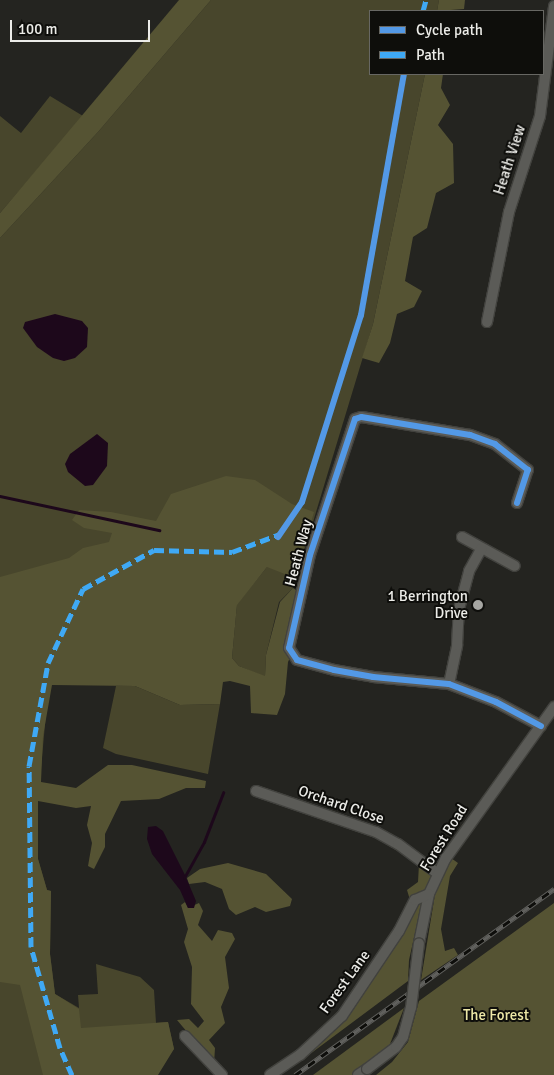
<!DOCTYPE html>
<style>
body{margin:0}
#map{position:relative;width:554px;height:1075px;overflow:hidden;background:#242420;font-family:Signika,sans-serif}
div>[style]{position:absolute}
.green>*{inset:0;background:#48462c}
.forest>*{inset:0;background:#555333}
.water>*{inset:0;background:#1d081b}
.stream>*{height:2.5px;margin:-1.25px;padding:0 1.25px;transform-origin:1.25px;border-radius:1.25px;background:#1d081b}
.roads{filter:drop-shadow(1px 0 #42423e) drop-shadow(-1px 0 #42423e) drop-shadow(0 1px #42423e) drop-shadow(0 -1px #42423e)}
.minor>*{height:10px;margin:-5px;padding:0 5px;transform-origin:5px;border-radius:5px;background:#5b5b57}
.rail>*{height:4.5px;margin-top:-2.25px;transform-origin:0;background:repeating-linear-gradient(90deg,#0e0e0b 0 8px,#60605d 0 16px);box-sizing:border-box;border-block:1px solid #60605d}
.bridges{filter:drop-shadow(1px 0 #42423e) drop-shadow(-1px 0 #42423e) drop-shadow(0 1px #42423e) drop-shadow(0 -1px #42423e)}
.minor-bridge>*{height:10px;margin:-5px;padding:0 5px;transform-origin:5px;border-radius:5px;background:#5b5b57}
.quiet>*{height:5px;margin-top:-2.5px;transform-origin:0;background:repeating-linear-gradient(90deg,#3fa9f5 0 10px,transparent 0 15px)}
.cycleway>*{height:6px;margin:-3px;padding:0 3px;transform-origin:3px;border-radius:3px;background:#5399e6}
.dots>*{width:14px;height:14px;translate:-50% -50%;box-sizing:border-box;border:2px solid #0e0e0b;border-radius:50%}
span{translate:-50% -50%;white-space:nowrap;text-align:center;line-height:1.15;-webkit-text-stroke:4px #0e0e0b;paint-order:stroke}
.street-label{font-size:15px;color:#ecece8}
.poi-label{font-size:15px;color:#ecece8}
.right{translate:-100% -50%;text-align:right}
.park-label{font-size:15px;color:#ede8a7}
.legend{position:absolute;left:369px;top:10px;width:175px;height:65px;box-sizing:border-box;background:#0e0e0b;border:1px solid #676763;margin:0;padding:6px 9px;list-style:none;font-size:15px;color:#ecece8}
.legend li{display:flex;align-items:center;gap:10px;height:25px}
.legend b{width:25px;border:1px solid #676763}
.scale{position:absolute;left:10px;top:20px;width:140px;height:22px;box-sizing:border-box;border:2px solid #ecece8;border-top:0;padding-left:6px;font-size:15px;line-height:18px;white-space:nowrap;color:#ecece8;-webkit-text-stroke:4px #0e0e0b;paint-order:stroke}
</style>
<div id="map">
<div class="green">
<i style="clip-path:polygon(211px 0,439px 0,437px 11px,370px 11px,370px 74px,425px 74px,373px 324px,293px 588px,279px 602px,266px 655px,265px 677px,239px 666px,232px 658px,237px 604px,267px 567px,49px 681px,38px 801px,38px 859px,47px 890px,51px 891px,50px 954px,55px 994px,79px 1008px,78px 995px,98px 994px,96px 964px,140px 977px,154px 990px,156px 1023px,168px 1022px,174px 1049px,144px 1075px,0 1075px,0 238px,98px 132px)"></i>
<i style="clip-path:polygon(50px 96px,83px 116px,0 213px,0 116px,21px 133px)"></i>
<i style="clip-path:polygon(116px 686px,135px 686px,180px 705px,220px 704px,208px 774px,116px 754px,103px 748px)"></i>
</div>
<div class="forest">
<i style="clip-path:polygon(179px 0,211px 0,98px 132px,0 238px,0 213px)"></i>
<i style="clip-path:polygon(439px 0,465px 0,464px 9px,437px 11px)"></i>
<i style="clip-path:polygon(425px 74px,443px 74px,441px 88px,450px 105px,438px 125px,453px 144px,454px 183px,436px 193px,427px 228px,413px 237px,405px 281px,422px 291px,414px 307px,397px 314px,390px 343px,379px 363px,362px 358px,373px 324px)"></i>
<i style="clip-path:polygon(226px 476px,255px 480px,292px 504px,314px 512px,295px 578px,267px 567px,237px 605px,232px 658px,239px 666px,265px 676px,266px 655px,280px 602px,293px 588px,306px 597px,295px 647px,288px 662px,285px 694px,277px 715px,251px 713px,250px 686px,230px 681px,223px 682px,220px 704px,180px 705px,135px 686px,52px 685px,43px 736px,41px 782px,76px 788px,108px 765px,132px 765px,206px 781px,205px 788px,186px 788px,159px 799px,121px 801px,105px 834px,105px 847px,94px 869px,88px 866px,92px 843px,87px 825px,91px 806px,76px 808px,38px 801px,38px 859px,47px 890px,51px 891px,50px 954px,55px 994px,79px 1009px,81px 1028px,168px 1022px,174px 1049px,158px 1075px,43px 1075px,20px 985px,0 982px,0 577px,69px 558px,83px 548px,109px 542px,112px 533px,84px 528px,72px 520px,79px 510px,111px 512px,156px 521px,171px 494px)"></i>
<i style="clip-path:polygon(451px 858px,458px 863px,450px 876px,441px 929px,445px 951px,454px 948px,458px 955px,421px 980px,435px 894px)"></i>
<i style="clip-path:polygon(228px 863px,266px 874px,292px 899px,290px 906px,266px 912px,255px 907px,236px 915px,229px 909px,222px 889px,205px 882px,189px 884px,187px 878px,200px 869px)"></i>
<i style="clip-path:polygon(419px 864px,433px 874px,426px 891px,418px 892px,410px 900px,407px 890px,418px 882px)"></i>
<i style="clip-path:polygon(185px 902px,188px 908px,199px 903px,203px 911px,198px 925px,212px 941px,218px 930px,232px 933px,235px 939px,225px 957px,229px 988px,221px 1007px,225px 1023px,209px 1040px,215px 1048px,214px 1064px,177px 1020px,189px 1019px,198px 1028px,204px 1021px,191px 1004px,192px 967px,184px 942px,188px 929px,181px 905px)"></i>
<i style="clip-path:polygon(422px 902px,409px 960px,408px 981px,306px 1057px,280px 1075px,275px 1075px,339px 1024px,419px 903px)"></i>
<i style="clip-path:polygon(554px 903px,554px 1075px,376px 1075px,392px 1062px,408px 1042px,419px 1001px)"></i>
<i style="clip-path:polygon(404px 1008px,390px 1044px,361px 1071px,353px 1075px,313px 1075px)"></i>
</div>
<div class="water">
<i style="clip-path:polygon(55px 314px,82px 321px,88px 328px,87px 347px,75px 358px,64px 361px,53px 358px,37px 347px,23px 328px,25px 322px)"></i>
<i style="clip-path:polygon(97px 434px,108px 443px,107px 466px,93px 485px,85px 486px,68px 472px,65px 464px,70px 454px)"></i>
<i style="clip-path:polygon(156px 826px,163px 831px,185px 875px,196px 901px,194px 908px,188px 908px,180px 890px,152px 854px,147px 839px,148px 827px)"></i>
</div>
<div class="stream">
<i style="left:0;top:496px;width:163px;rotate:12.1deg"></i>
<i style="left:184px;top:878px;width:41px;rotate:-60.9deg"></i>
<i style="left:204px;top:842px;width:53px;rotate:-68.8deg"></i>
</div>
<div class="roads">
<div class="minor">
<i style="left:487px;top:322px;width:112px;rotate:-78.7deg"></i>
<i style="left:509px;top:212px;width:101px;rotate:-72.1deg"></i>
<i style="left:540px;top:116px;width:111px;rotate:-82.7deg"></i>
<i style="left:517px;top:503px;width:35px;rotate:-72deg"></i>
<i style="left:528px;top:470px;width:42px;rotate:-141.8deg"></i>
<i style="left:495px;top:444px;width:27px;rotate:-160deg"></i>
<i style="left:470px;top:435px;width:110px;rotate:-170.6deg"></i>
<i style="left:361px;top:417px;width:6px;rotate:162deg"></i>
<i style="left:355px;top:419px;width:143px;rotate:108.3deg"></i>
<i style="left:310px;top:555px;width:95px;rotate:102.7deg"></i>
<i style="left:289px;top:648px;width:14px;rotate:56deg"></i>
<i style="left:297px;top:660px;width:38px;rotate:15deg"></i>
<i style="left:334px;top:670px;width:40px;rotate:10deg"></i>
<i style="left:373px;top:677px;width:76px;rotate:5.3deg"></i>
<i style="left:449px;top:684px;width:50px;rotate:21deg"></i>
<i style="left:496px;top:702px;width:51px;rotate:28.1deg"></i>
<i style="left:462px;top:537px;width:60px;rotate:28.7deg"></i>
<i style="left:449px;top:684px;width:40px;rotate:-78deg"></i>
<i style="left:457px;top:645px;width:36px;rotate:-87deg"></i>
<i style="left:459px;top:609px;width:39px;rotate:-75deg"></i>
<i style="left:469px;top:571px;width:26px;rotate:-61deg"></i>
<i style="left:256px;top:791px;width:127px;rotate:18.9deg"></i>
<i style="left:376px;top:832px;width:25px;rotate:29deg"></i>
<i style="left:398px;top:844px;width:49px;rotate:36.6deg"></i>
<i style="left:419px;top:943px;width:50px;rotate:-78.5deg"></i>
<i style="left:429px;top:894px;width:40px;rotate:-65deg"></i>
<i style="left:446px;top:858px;width:186px;rotate:-54.4deg"></i>
<i style="left:185px;top:1036px;width:54px;rotate:46.5deg"></i>
<i style="left:270px;top:1075px;width:36px;rotate:-34deg"></i>
<i style="left:300px;top:1055px;width:57px;rotate:-42.9deg"></i>
<i style="left:342px;top:1016px;width:102px;rotate:-56.2deg"></i>
<i style="left:399px;top:931px;width:35px;rotate:-63deg"></i>
<i style="left:415px;top:900px;width:15px;rotate:-23deg"></i>
<i style="left:358px;top:1075px;width:11px;rotate:-34deg"></i>
</div>
</div>
<div class="rail">
<i style="left:295px;top:1075px;width:319px;rotate:-35.7deg"></i>
</div>
<div class="bridges">
<div class="minor-bridge">
<i style="left:367px;top:1069px;width:36px;rotate:-37deg"></i>
<i style="left:396px;top:1047px;width:12px;rotate:-55deg"></i>
<i style="left:403px;top:1037px;width:30px;rotate:-75deg"></i>
<i style="left:411px;top:1008px;width:65px;rotate:-83deg"></i>
</div>
</div>
<div class="quiet">
<i style="left:423px;top:11px;width:11px;rotate:-75deg"></i>
<i style="left:72px;top:1075px;width:30px;rotate:-114deg"></i>
<i style="left:60px;top:1048px;width:105px;rotate:-106deg"></i>
<i style="left:31px;top:947px;width:181px;rotate:-90.6deg"></i>
<i style="left:29px;top:766px;width:105px;rotate:-79.5deg"></i>
<i style="left:48px;top:663px;width:82px;rotate:-64.7deg"></i>
<i style="left:83px;top:589px;width:81px;rotate:-28.8deg"></i>
<i style="left:154px;top:550px;width:78px;rotate:1.5deg"></i>
<i style="left:232px;top:552px;width:51px;rotate:-20.6deg"></i>
</div>
<div class="cycleway">
<i style="left:517px;top:503px;width:35px;rotate:-72deg"></i>
<i style="left:528px;top:470px;width:42px;rotate:-141.8deg"></i>
<i style="left:495px;top:444px;width:27px;rotate:-160deg"></i>
<i style="left:470px;top:435px;width:110px;rotate:-170.6deg"></i>
<i style="left:361px;top:417px;width:6px;rotate:162deg"></i>
<i style="left:355px;top:419px;width:143px;rotate:108.3deg"></i>
<i style="left:310px;top:555px;width:95px;rotate:102.7deg"></i>
<i style="left:289px;top:648px;width:14px;rotate:56deg"></i>
<i style="left:297px;top:660px;width:38px;rotate:15deg"></i>
<i style="left:334px;top:670px;width:40px;rotate:10deg"></i>
<i style="left:373px;top:677px;width:76px;rotate:5.3deg"></i>
<i style="left:449px;top:684px;width:50px;rotate:21deg"></i>
<i style="left:496px;top:702px;width:51px;rotate:28.1deg"></i>
<i style="left:278px;top:537px;width:42px;rotate:-55.6deg"></i>
<i style="left:302px;top:502px;width:196px;rotate:-72.5deg"></i>
<i style="left:361px;top:315px;width:245px;rotate:-79.9deg"></i>
</div>
<div class="dots">
<i style="left:478px;top:605px;background:#a6a6a2"></i>
</div>
<div class="street-label">
<span style="left:510px;top:160px;rotate:-72deg">Heath View</span>
<span style="left:299px;top:553px;rotate:-75deg">Heath Way</span>
<span style="left:341px;top:805px;rotate:19deg">Orchard Close</span>
<span style="left:444px;top:838px;rotate:-58deg">Forest Road</span>
<span style="left:345px;top:982px;rotate:-54deg">Forest Lane</span>
</div>
<div class="poi-label">
<span class="right" style="left:468px;top:605px">1 Berrington<br>Drive</span>
</div>
<div class="park-label">
<span style="left:496px;top:1016px">The Forest</span>
</div>
<ul class="legend">
<li><b style="height:6px;background:#5399e6"></b>Cycle path</li>
<li><b style="height:6px;background:#3fa9f5"></b>Path</li>
</ul>
<div class="scale">100 m</div>
</div>
